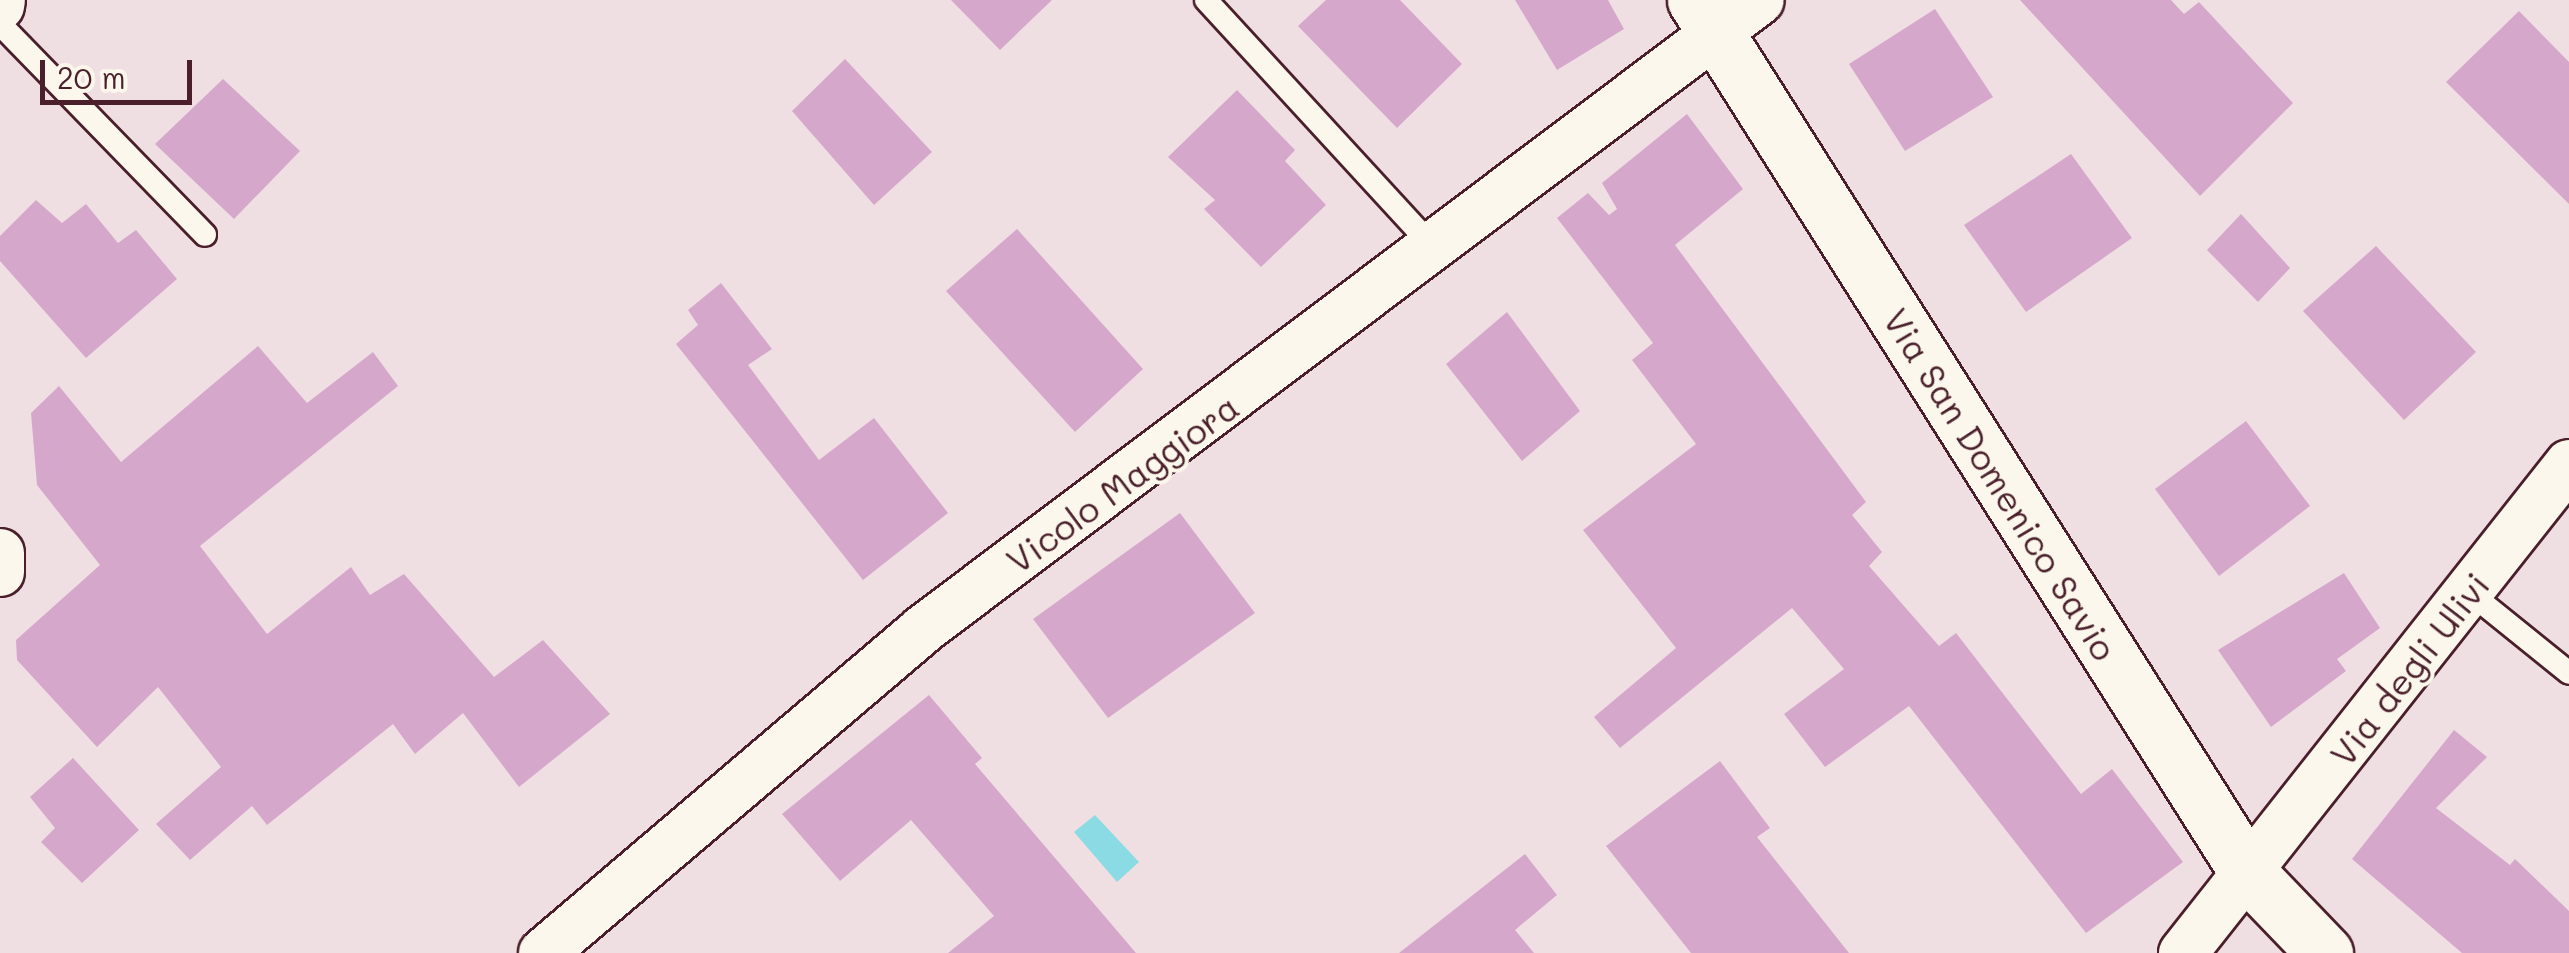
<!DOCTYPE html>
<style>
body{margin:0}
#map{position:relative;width:2569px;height:953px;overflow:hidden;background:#f0dfe2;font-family:Mali,sans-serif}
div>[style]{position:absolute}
.water>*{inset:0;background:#8adbe4}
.building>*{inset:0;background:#d5a8cb}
.roads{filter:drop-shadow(2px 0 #4a1f2b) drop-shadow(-2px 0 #4a1f2b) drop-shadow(0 2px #4a1f2b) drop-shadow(0 -2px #4a1f2b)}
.lane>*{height:22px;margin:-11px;padding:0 11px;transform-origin:11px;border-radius:11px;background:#fbf7ec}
.street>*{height:48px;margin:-24px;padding:0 24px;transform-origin:24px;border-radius:24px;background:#fbf7ec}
.secondary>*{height:55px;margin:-27.5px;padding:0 27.5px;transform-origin:27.5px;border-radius:27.5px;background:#fbf7ec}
span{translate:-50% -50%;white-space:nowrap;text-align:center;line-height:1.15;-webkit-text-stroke:8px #fbf7ec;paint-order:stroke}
.street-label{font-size:35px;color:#4a1f2b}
.scale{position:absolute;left:40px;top:60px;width:152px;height:45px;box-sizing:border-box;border:5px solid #4a1f2b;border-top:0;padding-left:12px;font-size:30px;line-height:35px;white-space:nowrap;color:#4a1f2b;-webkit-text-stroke:8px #fbf7ec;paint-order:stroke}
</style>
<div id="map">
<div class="water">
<i style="clip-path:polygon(1095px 815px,1139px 862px,1117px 882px,1074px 832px)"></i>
</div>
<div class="building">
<i style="clip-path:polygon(951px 0,1052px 0,1000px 50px)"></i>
<i style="clip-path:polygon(1326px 0,1400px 0,1462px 64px,1397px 128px,1298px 26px)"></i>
<i style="clip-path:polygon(1515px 0,1608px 0,1624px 29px,1557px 70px)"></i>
<i style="clip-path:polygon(2020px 0,2171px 0,2184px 14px,2199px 2px,2293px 103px,2200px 196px)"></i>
<i style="clip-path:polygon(1935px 9px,1993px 97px,1905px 151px,1849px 64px)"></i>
<i style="clip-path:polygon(2519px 11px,2569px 62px,2569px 204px,2446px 82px)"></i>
<i style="clip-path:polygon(845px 59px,932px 152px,874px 205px,792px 111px)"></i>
<i style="clip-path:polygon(223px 79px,300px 151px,234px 219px,155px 144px)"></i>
<i style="clip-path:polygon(1237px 90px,1295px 150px,1285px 161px,1326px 205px,1261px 267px,1204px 209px,1215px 200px,1168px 157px)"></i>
<i style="clip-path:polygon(1687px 114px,1743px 189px,1675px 245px,1866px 502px,1852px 515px,1882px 552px,1869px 566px,1939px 646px,1956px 633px,2081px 794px,2112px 769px,2183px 862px,2086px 933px,1909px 706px,1825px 767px,1784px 714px,1844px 669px,1792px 608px,1620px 748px,1594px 717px,1676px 648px,1583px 530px,1696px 444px,1632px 360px,1653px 343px,1557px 218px,1588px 193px,1609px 215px,1617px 209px,1602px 183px)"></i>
<i style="clip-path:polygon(2071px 154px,2132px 238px,2026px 312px,1964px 225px)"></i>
<i style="clip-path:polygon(36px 200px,62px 223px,86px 204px,118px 243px,136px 230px,177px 279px,86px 358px,0 261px,0 236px)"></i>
<i style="clip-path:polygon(2241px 214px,2290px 268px,2258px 302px,2207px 250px)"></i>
<i style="clip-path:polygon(1017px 229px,1143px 369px,1075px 432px,946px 291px)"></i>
<i style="clip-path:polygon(2376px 246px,2476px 352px,2404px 420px,2303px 311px)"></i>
<i style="clip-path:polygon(721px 283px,772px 349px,748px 365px,819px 460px,874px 418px,948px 513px,863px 580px,676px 344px,698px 325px,688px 310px)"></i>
<i style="clip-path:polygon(1507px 312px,1580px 411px,1522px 461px,1446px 364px)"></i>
<i style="clip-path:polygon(258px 346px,307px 403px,373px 352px,398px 386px,200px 546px,267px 634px,351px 567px,370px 595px,404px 574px,494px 677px,543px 640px,610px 714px,519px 787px,463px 713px,415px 754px,393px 724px,267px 825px,252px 806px,190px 860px,156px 824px,221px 767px,158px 687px,97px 747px,17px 660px,16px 640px,100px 565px,37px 485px,31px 413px,59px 386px,121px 462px)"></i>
<i style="clip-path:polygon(2246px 421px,2310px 506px,2219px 576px,2155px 489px)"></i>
<i style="clip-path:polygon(1180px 513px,1255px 613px,1108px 718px,1033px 619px)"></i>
<i style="clip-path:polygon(2344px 573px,2380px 628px,2337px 659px,2346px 671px,2271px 727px,2218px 650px)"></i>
<i style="clip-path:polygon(929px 695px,982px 758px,975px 764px,1136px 953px,948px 953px,994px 916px,911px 820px,840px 881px,782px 814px)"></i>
<i style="clip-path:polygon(2454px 730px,2487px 757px,2436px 808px,2510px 865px,2515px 859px,2569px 911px,2569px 953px,2462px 953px,2352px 859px)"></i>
<i style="clip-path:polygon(73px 758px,139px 830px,82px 883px,41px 842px,55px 828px,30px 797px)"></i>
<i style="clip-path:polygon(1720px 761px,1770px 828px,1757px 837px,1849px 953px,1691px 953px,1606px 846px)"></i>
<i style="clip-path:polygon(1525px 854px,1557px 895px,1515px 930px,1534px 953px,1399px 953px)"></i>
</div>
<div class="roads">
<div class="lane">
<i style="left:1206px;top:0;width:338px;rotate:47.4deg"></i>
<i style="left:0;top:24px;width:294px;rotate:45.8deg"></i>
<i style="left:2470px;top:593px;width:127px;rotate:38.9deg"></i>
</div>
<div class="street">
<i style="left:0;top:6px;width:6px;rotate:-81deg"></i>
<i style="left:0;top:553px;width:19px;rotate:90deg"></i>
<i style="left:543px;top:953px;width:498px;rotate:-40.4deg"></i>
<i style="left:922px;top:630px;width:1048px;rotate:-36.94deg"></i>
<i style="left:2183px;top:953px;width:623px;rotate:-51.71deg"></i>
</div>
<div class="secondary">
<i style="left:1695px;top:0;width:1033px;rotate:57.65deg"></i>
<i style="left:2248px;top:873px;width:111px;rotate:46.1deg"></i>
</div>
</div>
<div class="street-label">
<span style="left:1122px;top:483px;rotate:-36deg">Vicolo Maggiora</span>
<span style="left:2001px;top:484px;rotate:58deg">Via San Domenico Savio</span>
<span style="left:2409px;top:669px;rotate:-52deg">Via degli Ulivi</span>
</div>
<div class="scale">20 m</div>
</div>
